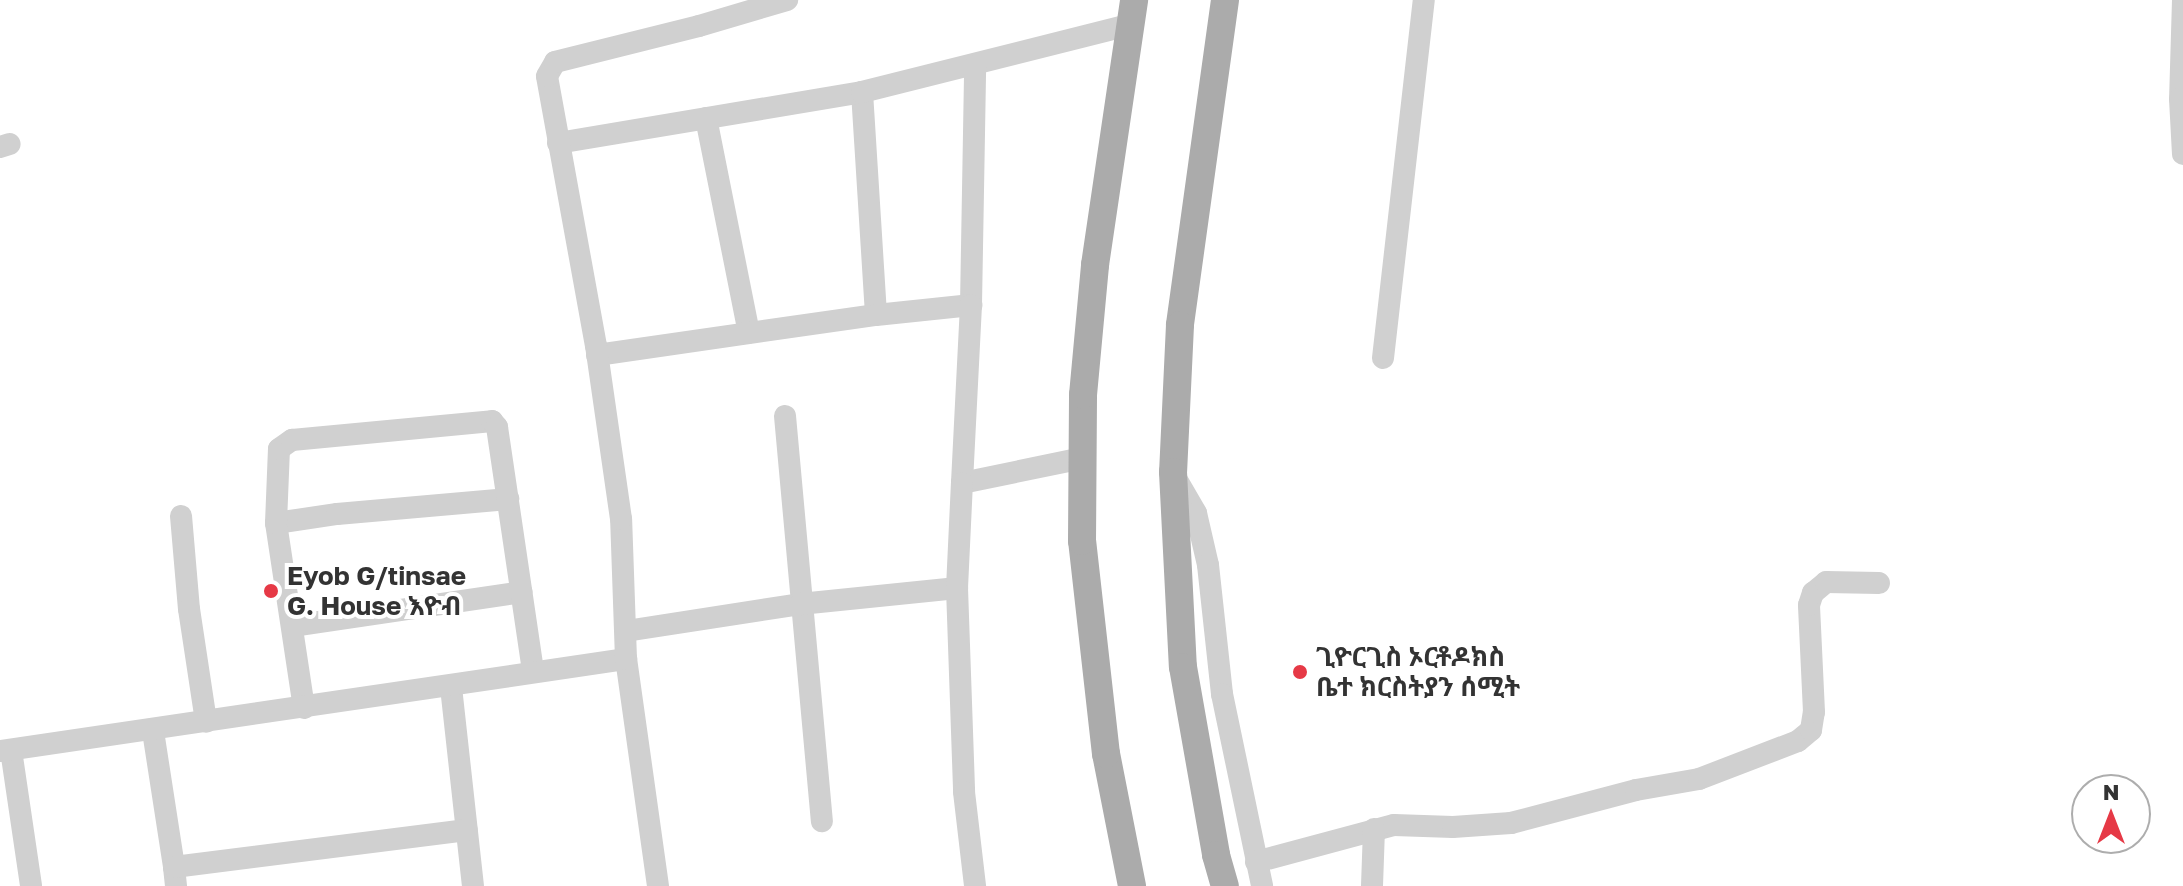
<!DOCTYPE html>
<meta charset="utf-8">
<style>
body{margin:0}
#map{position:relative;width:2183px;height:886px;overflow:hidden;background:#fff;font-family:"Golos Text","Noto Sans Ethiopic",sans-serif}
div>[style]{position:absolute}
.minor>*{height:22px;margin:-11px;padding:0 11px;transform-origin:11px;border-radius:11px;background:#d0d0d0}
.major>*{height:28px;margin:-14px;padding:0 14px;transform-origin:14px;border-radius:14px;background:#ababab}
.dots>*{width:22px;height:22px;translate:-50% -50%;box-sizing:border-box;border:4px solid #fff;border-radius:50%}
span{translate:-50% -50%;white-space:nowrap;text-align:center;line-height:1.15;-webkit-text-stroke:8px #fff;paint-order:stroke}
.poi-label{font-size:26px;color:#333;font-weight:700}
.left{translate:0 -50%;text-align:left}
.north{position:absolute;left:2071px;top:774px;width:80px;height:80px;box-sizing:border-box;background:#fff;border:2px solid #adadad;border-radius:50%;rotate:0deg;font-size:22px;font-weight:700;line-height:32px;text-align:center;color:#333}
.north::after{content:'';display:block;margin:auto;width:28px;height:36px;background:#e63946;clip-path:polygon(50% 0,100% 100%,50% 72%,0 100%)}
</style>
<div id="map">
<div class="minor">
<i style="left:2183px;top:0;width:99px;rotate:91.7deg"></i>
<i style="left:2180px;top:99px;width:55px;rotate:86.9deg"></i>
<i style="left:862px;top:92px;width:223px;rotate:86.4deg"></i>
<i style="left:706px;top:118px;width:219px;rotate:78.7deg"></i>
<i style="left:558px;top:143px;width:308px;rotate:-9.5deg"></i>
<i style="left:862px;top:92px;width:278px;rotate:-14.1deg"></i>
<i style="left:0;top:147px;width:10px;rotate:-17deg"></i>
<i style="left:971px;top:305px;width:239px;rotate:-89deg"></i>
<i style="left:597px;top:355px;width:282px;rotate:-8.2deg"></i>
<i style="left:876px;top:315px;width:96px;rotate:-6deg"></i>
<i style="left:971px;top:305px;width:178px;rotate:92.9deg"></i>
<i style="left:962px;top:483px;width:124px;rotate:-11.7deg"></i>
<i style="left:1383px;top:358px;width:360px;rotate:-83.5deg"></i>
<i style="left:785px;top:416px;width:407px;rotate:84.8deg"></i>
<i style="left:1174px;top:475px;width:44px;rotate:59.9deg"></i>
<i style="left:1196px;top:513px;width:53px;rotate:77deg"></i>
<i style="left:1208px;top:565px;width:130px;rotate:83.8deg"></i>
<i style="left:1222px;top:694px;width:196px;rotate:78.2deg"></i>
<i style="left:181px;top:516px;width:93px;rotate:85.1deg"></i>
<i style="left:189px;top:609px;width:114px;rotate:81.4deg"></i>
<i style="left:276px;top:523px;width:62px;rotate:-8.4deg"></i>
<i style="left:337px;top:514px;width:172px;rotate:-5deg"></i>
<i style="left:957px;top:588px;width:204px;rotate:88deg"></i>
<i style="left:964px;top:792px;width:95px;rotate:83.3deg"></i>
<i style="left:292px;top:626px;width:232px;rotate:-8.4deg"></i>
<i style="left:626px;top:631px;width:176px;rotate:-8.8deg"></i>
<i style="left:800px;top:604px;width:158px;rotate:-5.8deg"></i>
<i style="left:957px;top:588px;width:105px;rotate:-87.3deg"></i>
<i style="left:451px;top:687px;width:200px;rotate:83.7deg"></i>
<i style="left:304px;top:708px;width:187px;rotate:-98.6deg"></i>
<i style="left:276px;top:523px;width:74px;rotate:-87.7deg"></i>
<i style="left:279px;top:449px;width:16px;rotate:-35deg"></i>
<i style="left:292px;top:440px;width:201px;rotate:-5.4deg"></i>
<i style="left:492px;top:421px;width:8px;rotate:50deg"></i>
<i style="left:497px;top:427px;width:246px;rotate:81.6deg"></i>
<i style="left:153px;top:731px;width:138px;rotate:81.2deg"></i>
<i style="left:11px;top:750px;width:137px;rotate:81.6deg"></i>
<i style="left:0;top:751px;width:633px;rotate:-8.36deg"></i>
<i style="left:1256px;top:862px;width:143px;rotate:-15deg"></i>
<i style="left:1394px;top:825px;width:59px;rotate:1.9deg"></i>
<i style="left:1453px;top:827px;width:58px;rotate:-3.9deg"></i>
<i style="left:1511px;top:823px;width:129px;rotate:-14.8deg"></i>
<i style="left:1636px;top:790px;width:64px;rotate:-9.9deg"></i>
<i style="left:1699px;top:779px;width:106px;rotate:-21deg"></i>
<i style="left:1798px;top:741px;width:17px;rotate:-40deg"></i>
<i style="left:1811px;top:730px;width:18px;rotate:-81deg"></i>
<i style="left:1814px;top:712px;width:107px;rotate:-92.7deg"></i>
<i style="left:1809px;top:605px;width:13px;rotate:-72deg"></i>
<i style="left:1813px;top:593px;width:17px;rotate:-40deg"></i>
<i style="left:1826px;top:582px;width:53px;rotate:1.1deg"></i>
<i style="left:176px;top:886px;width:19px;rotate:-96deg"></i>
<i style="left:174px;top:867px;width:295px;rotate:-7.2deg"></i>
<i style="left:658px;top:886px;width:229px;rotate:-98deg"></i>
<i style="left:626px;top:659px;width:140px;rotate:-92deg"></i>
<i style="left:621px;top:519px;width:175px;rotate:-98.2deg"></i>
<i style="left:596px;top:346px;width:274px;rotate:-100.3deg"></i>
<i style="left:547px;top:76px;width:16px;rotate:-60deg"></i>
<i style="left:555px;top:62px;width:148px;rotate:-14deg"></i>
<i style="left:699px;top:26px;width:92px;rotate:-16.5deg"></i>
<i style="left:1372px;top:886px;width:57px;rotate:-88deg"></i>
</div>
<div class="major">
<i style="left:1225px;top:0;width:328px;rotate:97.9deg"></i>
<i style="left:1180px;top:325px;width:147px;rotate:92.7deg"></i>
<i style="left:1173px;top:472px;width:195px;rotate:87.1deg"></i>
<i style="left:1183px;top:667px;width:191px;rotate:80deg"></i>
<i style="left:1216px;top:855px;width:32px;rotate:74deg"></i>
<i style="left:1132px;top:886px;width:135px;rotate:-101.1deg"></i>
<i style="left:1106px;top:754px;width:214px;rotate:-96.4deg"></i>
<i style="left:1082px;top:541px;width:146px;rotate:-89.6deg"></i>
<i style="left:1083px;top:395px;width:131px;rotate:-84.7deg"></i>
<i style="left:1095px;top:265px;width:268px;rotate:-81.6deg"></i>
</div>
<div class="dots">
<i style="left:271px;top:591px;background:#e63946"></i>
<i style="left:1300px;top:672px;background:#e63946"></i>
</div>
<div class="poi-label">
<span class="left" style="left:287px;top:591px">Eyob G/tinsae<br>G. House እዮብ</span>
<span class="left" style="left:1316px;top:672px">ጊዮርጊስ ኦርቶዶክስ<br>ቤተ ክርስትያን ሰሚት</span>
</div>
<div class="north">N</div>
</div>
